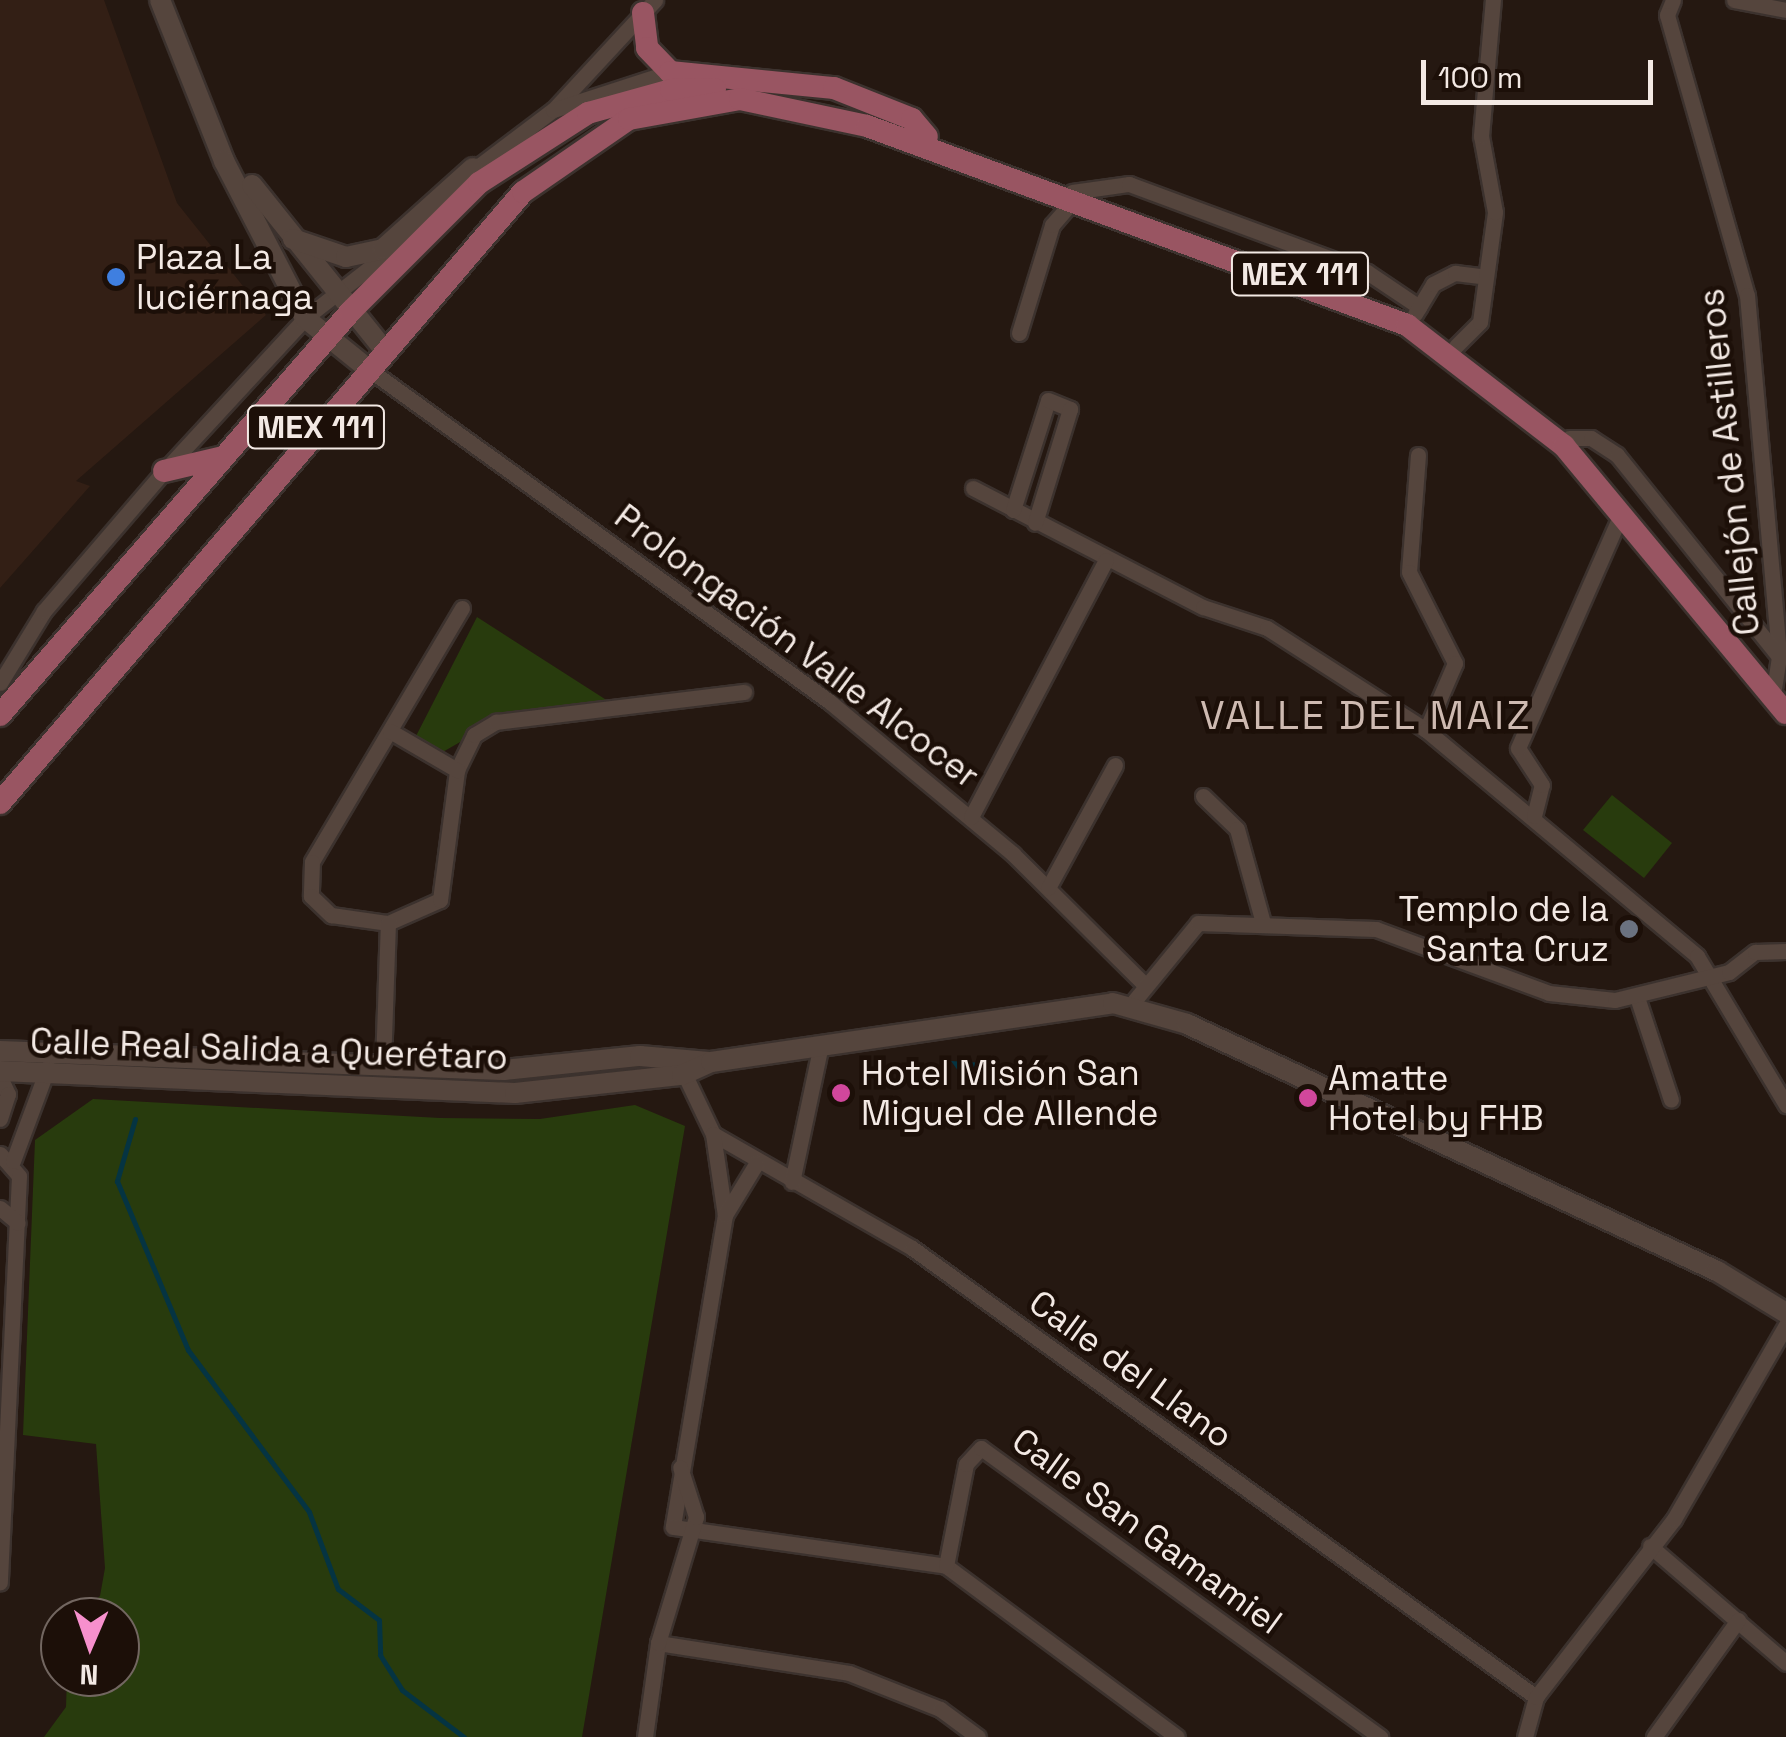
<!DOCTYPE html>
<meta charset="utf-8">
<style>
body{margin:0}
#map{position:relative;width:1786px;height:1737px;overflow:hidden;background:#251811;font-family:"Space Grotesk",sans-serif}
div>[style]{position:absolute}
.built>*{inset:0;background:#331f15}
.green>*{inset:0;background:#283b0d}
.water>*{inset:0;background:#053442}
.stream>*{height:5px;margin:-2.5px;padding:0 2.5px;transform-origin:2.5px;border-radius:2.5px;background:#053442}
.roads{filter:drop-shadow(2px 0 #3c322e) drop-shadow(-2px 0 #3c322e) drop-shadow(0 2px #3c322e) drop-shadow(0 -2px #3c322e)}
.street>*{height:15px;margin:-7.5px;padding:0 7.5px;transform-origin:7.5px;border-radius:7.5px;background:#55453d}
.secondary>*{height:20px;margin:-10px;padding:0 10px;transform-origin:10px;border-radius:10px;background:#55453d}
.primary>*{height:22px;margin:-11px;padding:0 11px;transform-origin:11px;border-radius:11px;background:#995562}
.dots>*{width:28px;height:28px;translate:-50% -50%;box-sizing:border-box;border:5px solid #1c0f08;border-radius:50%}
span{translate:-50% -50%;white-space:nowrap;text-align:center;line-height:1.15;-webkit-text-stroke:9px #1c0f08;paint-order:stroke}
.shield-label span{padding:2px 8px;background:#1c0f08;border:2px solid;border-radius:8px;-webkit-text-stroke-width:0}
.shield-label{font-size:32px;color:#f3e9e4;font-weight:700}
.poi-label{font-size:35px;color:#f3e9e4}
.left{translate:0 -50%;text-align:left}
.right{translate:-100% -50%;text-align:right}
.street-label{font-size:35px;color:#f3e9e4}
.quarter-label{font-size:40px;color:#cebab1;letter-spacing:2.5px}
.north{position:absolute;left:40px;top:1597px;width:100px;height:100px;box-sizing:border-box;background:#1c0f08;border:2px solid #726660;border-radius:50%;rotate:182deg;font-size:28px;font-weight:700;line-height:40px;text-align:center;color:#f3e9e4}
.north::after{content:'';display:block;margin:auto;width:35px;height:45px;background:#f790cd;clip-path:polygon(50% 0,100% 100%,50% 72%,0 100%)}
.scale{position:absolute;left:1421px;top:60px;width:232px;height:45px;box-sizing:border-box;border:5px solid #f3e9e4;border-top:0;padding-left:12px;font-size:30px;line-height:35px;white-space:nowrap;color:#f3e9e4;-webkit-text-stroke:8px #1c0f08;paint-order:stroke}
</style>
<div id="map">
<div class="built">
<i style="clip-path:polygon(0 0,104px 0,177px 203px,266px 315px,76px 481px,90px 486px,0 588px)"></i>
</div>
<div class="green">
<i style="clip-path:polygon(477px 617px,608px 701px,509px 714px,441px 753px,415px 738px)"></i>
<i style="clip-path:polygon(1612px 795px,1672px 843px,1644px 878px,1583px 830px)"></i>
<i style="clip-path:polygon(93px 1099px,440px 1118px,540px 1119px,635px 1105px,685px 1126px,582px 1737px,44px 1737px,66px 1707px,67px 1677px,120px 1677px,120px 1617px,80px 1614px,100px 1596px,105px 1568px,96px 1444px,23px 1435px,35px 1140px)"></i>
</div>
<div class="water">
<i style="clip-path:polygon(951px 1061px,985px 1063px,987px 1085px,969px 1086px)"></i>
</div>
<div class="stream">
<i style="left:135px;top:1119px;width:65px;rotate:106.2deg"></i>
<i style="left:117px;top:1181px;width:183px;rotate:67.2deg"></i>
<i style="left:188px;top:1350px;width:202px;rotate:53.2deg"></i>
<i style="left:309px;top:1512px;width:82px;rotate:69.4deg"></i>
<i style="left:338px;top:1589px;width:51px;rotate:37.1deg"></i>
<i style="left:379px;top:1620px;width:35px;rotate:88deg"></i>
<i style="left:380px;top:1655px;width:41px;rotate:57.8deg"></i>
<i style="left:402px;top:1690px;width:78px;rotate:37.2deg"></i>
</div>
<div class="roads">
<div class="street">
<i style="left:1673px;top:0;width:16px;rotate:112deg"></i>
<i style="left:1667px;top:15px;width:291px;rotate:74.1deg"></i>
<i style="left:1747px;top:295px;width:363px;rotate:84.9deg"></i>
<i style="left:1779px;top:657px;width:31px;rotate:99deg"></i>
<i style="left:1734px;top:0;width:53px;rotate:10.9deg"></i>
<i style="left:556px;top:107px;width:146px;rotate:-47.2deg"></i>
<i style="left:467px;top:175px;width:108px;rotate:-37.1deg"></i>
<i style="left:553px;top:110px;width:123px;rotate:-18deg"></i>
<i style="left:1072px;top:192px;width:58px;rotate:-8deg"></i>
<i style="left:1129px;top:184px;width:254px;rotate:20.3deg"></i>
<i style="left:1367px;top:272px;width:63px;rotate:33.9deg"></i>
<i style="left:1415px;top:314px;width:35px;rotate:-59deg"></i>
<i style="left:1433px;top:284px;width:25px;rotate:-27deg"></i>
<i style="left:1455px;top:273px;width:25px;rotate:7deg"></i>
<i style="left:1019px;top:333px;width:113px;rotate:-73deg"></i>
<i style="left:1052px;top:225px;width:32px;rotate:-49deg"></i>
<i style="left:1456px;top:346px;width:34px;rotate:-45deg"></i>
<i style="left:1480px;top:322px;width:111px;rotate:-82.2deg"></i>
<i style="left:1495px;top:212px;width:77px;rotate:-100.4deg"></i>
<i style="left:1481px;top:136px;width:137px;rotate:-85deg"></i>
<i style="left:367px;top:368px;width:571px;rotate:35.81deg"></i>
<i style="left:830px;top:702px;width:238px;rotate:39.7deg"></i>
<i style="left:1013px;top:854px;width:182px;rotate:44.8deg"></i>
<i style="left:1569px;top:438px;width:22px"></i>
<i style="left:1591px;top:438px;width:31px;rotate:33deg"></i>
<i style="left:1617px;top:455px;width:260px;rotate:51.2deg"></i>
<i style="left:1418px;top:455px;width:117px;rotate:94.4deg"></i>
<i style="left:1409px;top:572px;width:102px;rotate:63.2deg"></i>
<i style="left:1455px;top:663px;width:73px;rotate:113.4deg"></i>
<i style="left:973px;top:488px;width:259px;rotate:27.4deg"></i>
<i style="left:1203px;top:607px;width:67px;rotate:18.2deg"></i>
<i style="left:1267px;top:628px;width:189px;rotate:32.7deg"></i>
<i style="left:1426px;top:730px;width:353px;rotate:39.8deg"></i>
<i style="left:1697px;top:956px;width:174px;rotate:59.1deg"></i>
<i style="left:1013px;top:510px;width:115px;rotate:-72.3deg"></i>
<i style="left:1048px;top:400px;width:24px;rotate:22deg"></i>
<i style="left:1070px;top:409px;width:119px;rotate:107.1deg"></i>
<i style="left:462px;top:608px;width:295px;rotate:120.6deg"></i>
<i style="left:312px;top:862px;width:34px;rotate:92deg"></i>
<i style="left:311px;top:896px;width:28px;rotate:44deg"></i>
<i style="left:331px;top:915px;width:58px;rotate:8deg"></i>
<i style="left:388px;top:923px;width:57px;rotate:-23.9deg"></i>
<i style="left:440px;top:900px;width:131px;rotate:-82.5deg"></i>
<i style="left:457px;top:770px;width:39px;rotate:-64deg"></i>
<i style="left:474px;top:735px;width:26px;rotate:-31deg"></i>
<i style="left:496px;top:722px;width:250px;rotate:-6.9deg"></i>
<i style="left:0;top:683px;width:84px;rotate:-58.6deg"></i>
<i style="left:44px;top:611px;width:184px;rotate:-49.4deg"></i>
<i style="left:164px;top:471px;width:208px;rotate:-47.3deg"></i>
<i style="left:305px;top:318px;width:114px;rotate:-37.9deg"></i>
<i style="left:390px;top:731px;width:78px;rotate:30.2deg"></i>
<i style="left:1203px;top:796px;width:47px;rotate:44.1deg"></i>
<i style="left:1237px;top:829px;width:98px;rotate:74.5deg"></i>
<i style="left:1534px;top:816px;width:32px;rotate:-76deg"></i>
<i style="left:1542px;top:785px;width:44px;rotate:-123deg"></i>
<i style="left:1518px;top:748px;width:255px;rotate:-66.2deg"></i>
<i style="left:971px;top:817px;width:290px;rotate:-62.3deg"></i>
<i style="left:1048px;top:888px;width:140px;rotate:-61.4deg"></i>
<i style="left:1637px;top:997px;width:108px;rotate:71.7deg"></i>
<i style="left:1130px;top:1006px;width:107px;rotate:-50.7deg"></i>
<i style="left:1198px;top:923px;width:178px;rotate:1.9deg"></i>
<i style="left:1376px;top:929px;width:184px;rotate:20.3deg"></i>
<i style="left:1549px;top:993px;width:66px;rotate:6.1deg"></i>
<i style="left:1615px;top:1000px;width:117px;rotate:-13.8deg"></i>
<i style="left:1729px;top:972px;width:33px;rotate:-38deg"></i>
<i style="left:1755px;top:952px;width:31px;rotate:-2deg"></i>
<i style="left:383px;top:1065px;width:142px;rotate:-88deg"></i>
<i style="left:681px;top:1067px;width:74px;rotate:64.5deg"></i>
<i style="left:713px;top:1134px;width:229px;rotate:29.8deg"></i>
<i style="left:912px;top:1248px;width:769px;rotate:35.74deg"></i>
<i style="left:0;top:1077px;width:19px;rotate:65deg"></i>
<i style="left:8px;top:1094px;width:26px;rotate:108deg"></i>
<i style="left:713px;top:1134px;width:82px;rotate:81.6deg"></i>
<i style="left:725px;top:1215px;width:316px;rotate:99.5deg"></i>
<i style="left:673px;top:1527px;width:276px;rotate:8.1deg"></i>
<i style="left:946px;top:1566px;width:287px;rotate:36.5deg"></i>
<i style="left:0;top:1154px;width:29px;rotate:49deg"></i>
<i style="left:19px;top:1176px;width:407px;rotate:92.7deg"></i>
<i style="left:13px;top:1161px;width:100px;rotate:-69.6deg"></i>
<i style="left:792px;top:1182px;width:141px;rotate:-78.1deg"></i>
<i style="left:0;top:1208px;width:23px;rotate:40deg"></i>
<i style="left:725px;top:1215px;width:60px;rotate:-58.7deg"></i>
<i style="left:1650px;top:1546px;width:179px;rotate:40.7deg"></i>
<i style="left:946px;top:1566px;width:104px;rotate:-78.9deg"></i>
<i style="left:966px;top:1464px;width:22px;rotate:-47deg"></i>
<i style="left:981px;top:1448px;width:493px;rotate:35.9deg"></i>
<i style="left:658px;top:1643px;width:193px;rotate:8.9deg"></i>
<i style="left:849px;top:1673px;width:98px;rotate:21.6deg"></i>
<i style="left:940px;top:1709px;width:47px;rotate:36.4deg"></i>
<i style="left:645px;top:1737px;width:95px;rotate:-82.1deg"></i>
<i style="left:658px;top:1643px;width:132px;rotate:-73.2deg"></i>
<i style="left:696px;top:1517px;width:52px;rotate:-107.7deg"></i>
<i style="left:1525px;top:1737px;width:41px;rotate:-74.6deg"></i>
<i style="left:1536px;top:1697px;width:225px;rotate:-52.2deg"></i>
<i style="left:1674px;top:1519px;width:224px;rotate:-60deg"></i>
<i style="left:1654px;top:1737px;width:144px;rotate:-54.3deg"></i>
</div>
<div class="secondary">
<i style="left:160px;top:0;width:173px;rotate:68.3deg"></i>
<i style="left:224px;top:161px;width:177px;rotate:62.7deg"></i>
<i style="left:305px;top:318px;width:80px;rotate:38.9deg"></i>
<i style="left:252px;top:185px;width:208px;rotate:51.3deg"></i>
<i style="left:293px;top:239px;width:56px;rotate:18.8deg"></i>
<i style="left:346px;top:257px;width:38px;rotate:-12deg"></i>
<i style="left:383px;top:249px;width:121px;rotate:-42deg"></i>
<i style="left:0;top:1051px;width:504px;rotate:2.16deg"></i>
<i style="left:504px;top:1070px;width:137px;rotate:-5.9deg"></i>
<i style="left:640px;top:1056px;width:69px;rotate:5deg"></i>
<i style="left:0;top:1071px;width:515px;rotate:2.45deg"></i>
<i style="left:515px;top:1093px;width:168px;rotate:-6.2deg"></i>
<i style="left:682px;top:1075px;width:32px;rotate:-24deg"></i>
<i style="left:711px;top:1062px;width:406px;rotate:-8.3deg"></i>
<i style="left:1113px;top:1003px;width:77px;rotate:15.8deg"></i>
<i style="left:1187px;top:1024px;width:585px;rotate:24.99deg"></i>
<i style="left:1717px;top:1271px;width:81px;rotate:31.3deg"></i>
</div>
<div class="primary">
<i style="left:643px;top:13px;width:35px;rotate:83deg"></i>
<i style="left:647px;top:48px;width:33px;rotate:46deg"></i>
<i style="left:670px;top:72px;width:165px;rotate:5.6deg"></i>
<i style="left:834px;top:88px;width:84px;rotate:21.7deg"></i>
<i style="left:912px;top:119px;width:23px;rotate:50deg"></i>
<i style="left:164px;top:471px;width:61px;rotate:-13.3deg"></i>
<i style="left:0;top:715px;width:535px;rotate:-49.02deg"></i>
<i style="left:351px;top:311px;width:181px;rotate:-45deg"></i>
<i style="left:479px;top:183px;width:130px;rotate:-32.7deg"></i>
<i style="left:588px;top:113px;width:86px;rotate:-15.5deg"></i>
<i style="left:671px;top:90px;width:44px;rotate:-1.3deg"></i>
<i style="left:0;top:803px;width:804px;rotate:-49.44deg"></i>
<i style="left:523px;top:192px;width:129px;rotate:-34.6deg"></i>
<i style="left:629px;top:119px;width:113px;rotate:-10.2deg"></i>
<i style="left:740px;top:99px;width:130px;rotate:12deg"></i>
<i style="left:867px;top:126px;width:576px;rotate:20.23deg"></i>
<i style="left:1407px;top:325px;width:198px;rotate:37.6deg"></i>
<i style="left:1564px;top:446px;width:347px;rotate:50.3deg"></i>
</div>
</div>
<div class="dots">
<i style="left:116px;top:277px;background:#3f7fe0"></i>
<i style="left:1629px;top:929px;background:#6b7280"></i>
<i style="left:841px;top:1093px;background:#d1479c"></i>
<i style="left:1308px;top:1098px;background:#d1479c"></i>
</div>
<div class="shield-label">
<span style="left:1300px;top:274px">MEX 111</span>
<span style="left:316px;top:427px">MEX 111</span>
</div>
<div class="poi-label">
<span class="left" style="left:136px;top:277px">Plaza La<br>luciérnaga</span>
<span class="right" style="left:1609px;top:929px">Templo de la<br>Santa Cruz</span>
<span class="left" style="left:861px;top:1093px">Hotel Misión San<br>Miguel de Allende</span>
<span class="left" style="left:1328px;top:1098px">Amatte<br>Hotel by FHB</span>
</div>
<div class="street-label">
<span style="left:1729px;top:462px;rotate:-96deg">Callejón de Astilleros</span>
<span style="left:797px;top:646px;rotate:37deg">Prolongación Valle Alcocer</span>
<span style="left:269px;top:1049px;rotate:2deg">Calle Real Salida a Querétaro</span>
<span style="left:1131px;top:1369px;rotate:36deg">Calle del Llano</span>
<span style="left:1147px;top:1531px;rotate:36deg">Calle San Gamamiel</span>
</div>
<div class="quarter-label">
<span style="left:1366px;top:716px">VALLE DEL MAIZ</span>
</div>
<div class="north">N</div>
<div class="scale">100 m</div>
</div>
